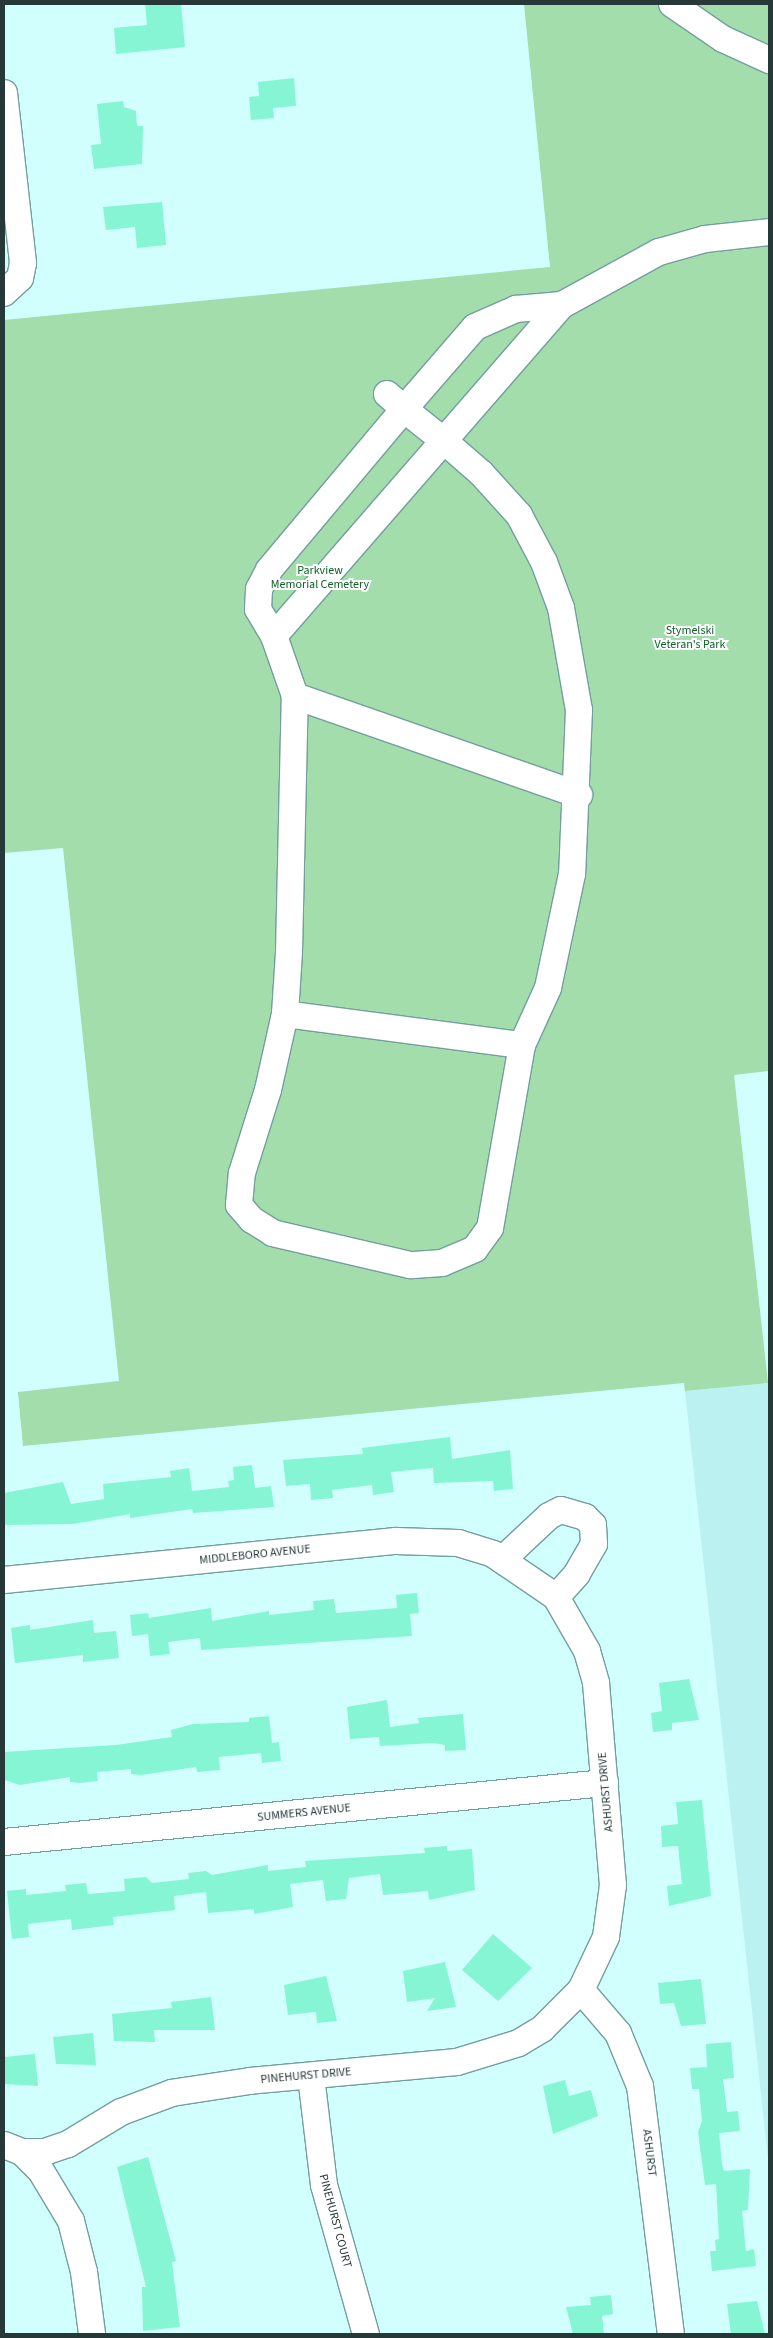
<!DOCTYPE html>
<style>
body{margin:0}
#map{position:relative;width:773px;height:2338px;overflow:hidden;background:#d1fffe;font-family:"Source Sans 3",sans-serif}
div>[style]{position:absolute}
.built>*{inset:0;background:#bbf1f0}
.green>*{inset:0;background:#a2ddab}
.building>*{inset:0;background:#85f5d4}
.roads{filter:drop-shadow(1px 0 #739e9e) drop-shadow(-1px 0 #739e9e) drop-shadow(0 1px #739e9e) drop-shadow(0 -1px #739e9e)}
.minor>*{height:26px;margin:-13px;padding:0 13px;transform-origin:13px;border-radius:13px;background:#fff}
span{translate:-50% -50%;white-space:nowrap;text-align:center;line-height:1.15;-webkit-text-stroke:4px #fff;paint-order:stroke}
.park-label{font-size:12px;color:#0e612a}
.street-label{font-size:12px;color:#263838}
.frame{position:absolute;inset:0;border:5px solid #263838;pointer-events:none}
</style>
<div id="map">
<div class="built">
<i style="clip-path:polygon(769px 1383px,769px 2168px,685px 1391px)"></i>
</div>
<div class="green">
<i style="clip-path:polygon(524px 4px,769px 4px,769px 1071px,734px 1075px,768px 1383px,685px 1391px,684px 1383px,23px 1446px,18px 1392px,119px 1381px,63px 848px,4px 853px,4px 320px,550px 267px)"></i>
</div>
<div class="building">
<i style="clip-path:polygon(145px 4px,181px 4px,185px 47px,116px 54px,114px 28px,147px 25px)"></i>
<i style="clip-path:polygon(294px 78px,296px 106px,273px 108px,274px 118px,251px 120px,249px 97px,259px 96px,258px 82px)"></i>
<i style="clip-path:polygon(123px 101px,124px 107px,136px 111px,137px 126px,143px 126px,142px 164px,94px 169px,91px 145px,101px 144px,97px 104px)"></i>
<i style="clip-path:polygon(162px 202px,166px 245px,137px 248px,135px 227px,106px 230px,103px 207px)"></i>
<i style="clip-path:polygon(450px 1437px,452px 1459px,510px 1450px,513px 1489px,494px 1491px,493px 1481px,434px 1483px,433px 1468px,391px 1472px,394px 1492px,373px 1495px,372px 1485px,332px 1490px,333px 1498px,311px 1500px,310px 1484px,286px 1486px,283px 1460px,363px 1454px,362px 1448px)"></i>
<i style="clip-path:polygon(252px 1465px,255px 1488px,271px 1486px,274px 1507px,193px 1513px,192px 1509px,130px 1518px,130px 1514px,73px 1524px,4px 1525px,4px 1493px,63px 1482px,71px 1504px,104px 1499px,103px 1484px,171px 1477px,170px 1471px,189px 1468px,192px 1491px,229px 1487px,228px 1481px,234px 1480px,233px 1467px)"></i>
<i style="clip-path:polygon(417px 1593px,419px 1613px,410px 1614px,412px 1636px,201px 1650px,200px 1638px,168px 1642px,170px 1654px,150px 1656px,148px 1634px,132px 1636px,130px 1615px,148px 1613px,149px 1618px,211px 1608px,212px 1621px,269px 1611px,269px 1615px,314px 1610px,313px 1601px,334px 1599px,336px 1613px,397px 1608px,396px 1595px)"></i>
<i style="clip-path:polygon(93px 1620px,94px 1633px,116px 1631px,119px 1658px,83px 1662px,83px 1655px,15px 1663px,11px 1628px,30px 1625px,30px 1630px)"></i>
<i style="clip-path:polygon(689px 1679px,699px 1720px,672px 1723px,672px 1730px,653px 1732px,651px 1713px,662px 1711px,659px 1683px)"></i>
<i style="clip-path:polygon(387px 1700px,390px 1727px,419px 1723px,418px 1718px,463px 1714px,466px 1750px,445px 1751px,445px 1745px,434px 1743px,380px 1746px,379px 1737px,350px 1739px,347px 1707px)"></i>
<i style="clip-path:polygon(269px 1716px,272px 1743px,279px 1742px,281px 1761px,262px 1763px,261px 1753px,219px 1757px,220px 1770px,197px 1772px,196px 1767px,141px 1775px,131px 1774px,131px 1769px,97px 1772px,98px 1781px,80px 1783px,70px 1782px,70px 1777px,20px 1785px,4px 1780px,4px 1752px,116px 1745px,172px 1737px,171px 1730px,193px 1724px,249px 1722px,249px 1718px)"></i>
<i style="clip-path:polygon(702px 1800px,711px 1896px,669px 1906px,667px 1886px,682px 1884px,678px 1846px,662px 1847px,661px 1826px,678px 1824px,676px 1802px)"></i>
<i style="clip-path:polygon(447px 1846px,447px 1851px,472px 1849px,475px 1890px,429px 1900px,428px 1891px,383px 1895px,380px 1874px,349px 1878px,346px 1899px,326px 1901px,323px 1880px,290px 1884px,293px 1907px,254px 1914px,254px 1909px,208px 1913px,206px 1892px,174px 1896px,175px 1910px,113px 1917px,114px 1925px,72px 1930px,71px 1919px,28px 1924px,29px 1937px,12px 1939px,7px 1891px,26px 1889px,26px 1895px,66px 1891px,65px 1885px,86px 1883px,88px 1894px,125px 1891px,124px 1879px,146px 1877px,152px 1883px,189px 1879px,188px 1873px,206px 1871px,212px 1875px,268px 1865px,268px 1871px,306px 1867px,305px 1861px,425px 1853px,424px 1848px)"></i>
<i style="clip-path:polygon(493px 1934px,532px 1968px,498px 2001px,462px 1970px)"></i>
<i style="clip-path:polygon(445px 1962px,456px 2007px,427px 2011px,435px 1998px,407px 2002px,403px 1971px)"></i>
<i style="clip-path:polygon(326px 1976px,337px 2021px,317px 2023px,316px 2012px,288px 2015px,284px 1985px)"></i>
<i style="clip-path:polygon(701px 1979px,706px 2024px,681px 2026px,674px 2003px,660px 2004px,658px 1983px)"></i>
<i style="clip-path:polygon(211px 1997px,215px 2030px,154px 2030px,155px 2042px,114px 2041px,112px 2014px,172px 2008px,171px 2002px)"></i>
<i style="clip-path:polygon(93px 2033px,96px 2065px,56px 2064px,53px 2037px)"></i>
<i style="clip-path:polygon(731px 2042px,734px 2078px,723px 2079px,727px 2112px,738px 2111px,740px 2131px,719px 2133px,722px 2164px,724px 2171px,750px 2169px,748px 2210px,742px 2211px,746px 2251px,754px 2249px,756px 2266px,712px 2271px,710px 2251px,716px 2251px,715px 2240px,719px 2239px,716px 2184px,705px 2185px,698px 2132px,702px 2121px,699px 2089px,692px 2089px,690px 2068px,707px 2067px,706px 2044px)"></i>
<i style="clip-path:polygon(35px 2054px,38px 2086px,4px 2084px,4px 2057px)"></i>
<i style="clip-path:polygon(565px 2080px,569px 2096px,591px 2090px,598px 2116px,553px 2134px,543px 2086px)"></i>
<i style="clip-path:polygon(148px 2157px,176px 2261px,172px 2262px,180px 2327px,143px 2331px,142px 2287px,146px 2287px,117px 2167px)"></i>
<i style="clip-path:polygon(611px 2295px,613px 2314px,602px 2316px,604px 2334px,573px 2334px,566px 2307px,591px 2305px,590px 2297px)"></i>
<i style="clip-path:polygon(757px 2301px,765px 2334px,731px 2334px,727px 2304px)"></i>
</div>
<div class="roads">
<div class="minor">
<i style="left:672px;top:4px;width:62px;rotate:34.5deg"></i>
<i style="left:723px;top:39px;width:51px;rotate:24.5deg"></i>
<i style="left:4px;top:93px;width:171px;rotate:83.6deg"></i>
<i style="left:23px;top:263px;width:15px;rotate:101deg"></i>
<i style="left:20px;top:278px;width:22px;rotate:137deg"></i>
<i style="left:387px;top:394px;width:23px;rotate:41deg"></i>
<i style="left:404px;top:409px;width:51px;rotate:38.7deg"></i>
<i style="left:444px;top:441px;width:49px;rotate:40.9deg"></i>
<i style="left:481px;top:473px;width:57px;rotate:47.9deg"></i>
<i style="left:519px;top:515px;width:53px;rotate:62deg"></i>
<i style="left:544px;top:562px;width:49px;rotate:69.7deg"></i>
<i style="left:561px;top:608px;width:104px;rotate:80deg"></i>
<i style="left:579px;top:710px;width:164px;rotate:92.4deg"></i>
<i style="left:572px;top:874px;width:116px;rotate:101.9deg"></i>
<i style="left:548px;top:988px;width:63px;rotate:114.5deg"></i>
<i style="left:522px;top:1045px;width:186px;rotate:99.9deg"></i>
<i style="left:490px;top:1228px;width:26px;rotate:126deg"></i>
<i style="left:475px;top:1249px;width:36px;rotate:157deg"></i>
<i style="left:442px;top:1263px;width:32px;rotate:176deg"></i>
<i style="left:410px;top:1265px;width:141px;rotate:-166.9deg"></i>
<i style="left:273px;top:1233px;width:25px;rotate:-148deg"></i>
<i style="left:252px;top:1220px;width:20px;rotate:-131deg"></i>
<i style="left:239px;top:1205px;width:32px;rotate:-85deg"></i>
<i style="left:242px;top:1173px;width:87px;rotate:-72.6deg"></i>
<i style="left:268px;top:1090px;width:78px;rotate:-77.4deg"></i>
<i style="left:285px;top:1014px;width:62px;rotate:-86.3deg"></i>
<i style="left:289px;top:952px;width:256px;rotate:-88.7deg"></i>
<i style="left:295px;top:696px;width:64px;rotate:-109.3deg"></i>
<i style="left:274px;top:636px;width:31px;rotate:-121deg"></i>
<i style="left:258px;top:609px;width:20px;rotate:-87deg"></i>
<i style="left:259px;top:589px;width:21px;rotate:-62deg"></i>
<i style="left:269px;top:570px;width:210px;rotate:-50deg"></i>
<i style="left:404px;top:409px;width:108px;rotate:-49.1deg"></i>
<i style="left:475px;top:327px;width:45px;rotate:-23.7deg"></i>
<i style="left:516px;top:309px;width:46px;rotate:-5deg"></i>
<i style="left:562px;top:305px;width:111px;rotate:-28.7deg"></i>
<i style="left:659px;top:252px;width:48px;rotate:-15.8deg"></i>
<i style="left:705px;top:239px;width:64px;rotate:-6.2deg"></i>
<i style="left:274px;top:636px;width:439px;rotate:-49deg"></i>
<i style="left:295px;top:696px;width:301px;rotate:19.2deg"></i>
<i style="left:285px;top:1014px;width:239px;rotate:7.5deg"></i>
<i style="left:503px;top:1559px;width:63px;rotate:-43.1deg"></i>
<i style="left:549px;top:1516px;width:13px;rotate:-27deg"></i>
<i style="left:561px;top:1510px;width:25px;rotate:16deg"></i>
<i style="left:585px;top:1517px;width:11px;rotate:45deg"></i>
<i style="left:593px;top:1525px;width:19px;rotate:87deg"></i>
<i style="left:594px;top:1544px;width:34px;rotate:120deg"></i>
<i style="left:577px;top:1574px;width:31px;rotate:132deg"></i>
<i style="left:4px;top:1580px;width:394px;rotate:-5.7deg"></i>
<i style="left:396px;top:1541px;width:62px;rotate:1.8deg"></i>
<i style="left:458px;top:1543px;width:37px;rotate:17deg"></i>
<i style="left:493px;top:1554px;width:76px;rotate:34.3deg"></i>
<i style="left:556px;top:1597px;width:62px;rotate:60.1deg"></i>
<i style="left:587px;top:1651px;width:33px;rotate:74deg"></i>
<i style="left:596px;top:1683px;width:203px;rotate:85.2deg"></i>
<i style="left:613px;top:1885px;width:52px;rotate:97.7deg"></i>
<i style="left:606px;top:1937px;width:59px;rotate:115.3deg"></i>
<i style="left:581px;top:1990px;width:55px;rotate:135deg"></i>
<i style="left:542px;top:2029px;width:27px;rotate:149deg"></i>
<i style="left:519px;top:2043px;width:65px;rotate:163deg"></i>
<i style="left:457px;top:2062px;width:208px;rotate:174.8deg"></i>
<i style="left:250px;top:2081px;width:79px;rotate:171.3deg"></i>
<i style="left:172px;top:2093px;width:54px;rotate:159.6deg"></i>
<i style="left:121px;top:2112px;width:62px;rotate:148.9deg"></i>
<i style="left:68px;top:2144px;width:24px;rotate:161deg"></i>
<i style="left:45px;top:2152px;width:23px;rotate:180deg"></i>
<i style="left:4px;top:1842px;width:604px;rotate:-5.61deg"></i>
<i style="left:581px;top:1990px;width:57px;rotate:49.3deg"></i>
<i style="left:618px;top:2033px;width:57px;rotate:67.5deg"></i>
<i style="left:640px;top:2086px;width:250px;rotate:82.9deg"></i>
<i style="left:311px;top:2076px;width:110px;rotate:83.2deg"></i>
<i style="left:324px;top:2185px;width:155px;rotate:74.3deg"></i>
<i style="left:4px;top:2145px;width:19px;rotate:21deg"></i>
<i style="left:22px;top:2152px;width:27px;rotate:45deg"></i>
<i style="left:41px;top:2171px;width:58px;rotate:59deg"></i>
<i style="left:71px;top:2221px;width:53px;rotate:75.7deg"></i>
<i style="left:84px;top:2272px;width:63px;rotate:82.6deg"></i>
</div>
</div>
<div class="park-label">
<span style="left:320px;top:578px">Parkview<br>Memorial Cemetery</span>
<span style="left:690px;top:638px">Stymelski<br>Veteran's Park</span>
</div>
<div class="street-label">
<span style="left:255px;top:1555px;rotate:-6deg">MIDDLEBORO AVENUE</span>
<span style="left:606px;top:1792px;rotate:-95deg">ASHURST DRIVE</span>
<span style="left:304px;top:1813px;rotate:-6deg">SUMMERS AVENUE</span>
<span style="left:306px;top:2076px;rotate:-5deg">PINEHURST DRIVE</span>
<span style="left:649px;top:2153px;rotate:83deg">ASHURST</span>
<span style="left:335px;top:2221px;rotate:75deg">PINEHURST COURT</span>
</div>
<div class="frame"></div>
</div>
